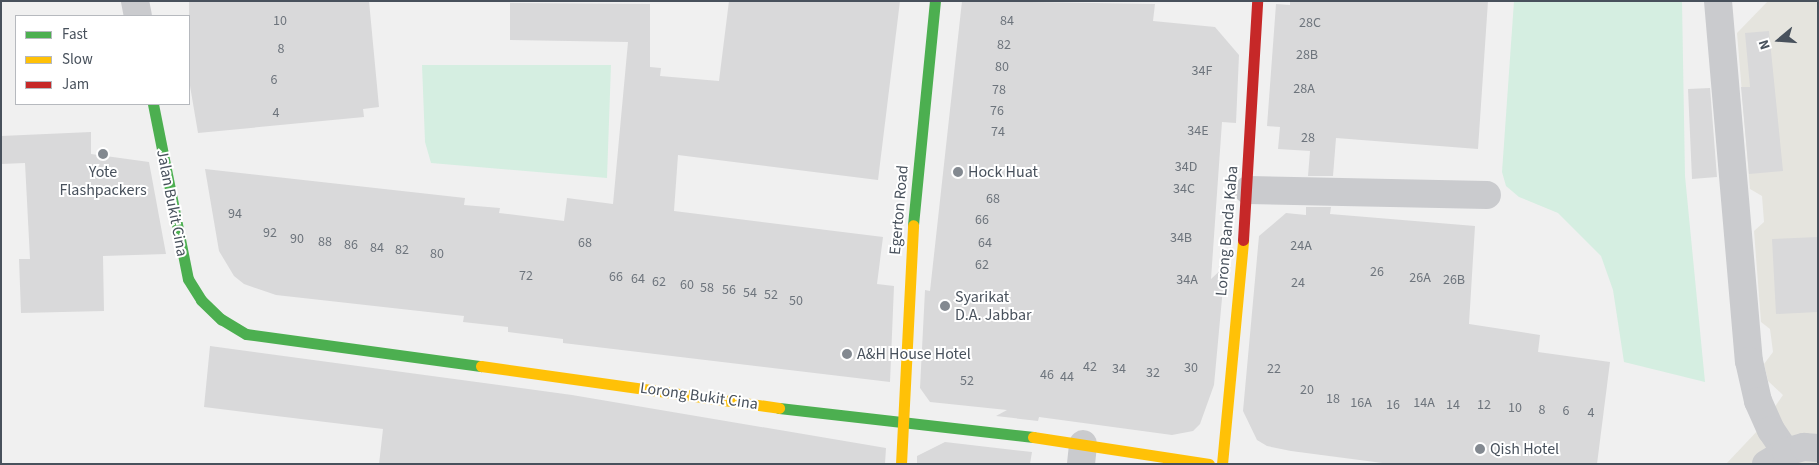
<!DOCTYPE html>
<style>
body{margin:0}
#map{position:relative;width:1819px;height:465px;overflow:hidden;background:#f0f0f0;font-family:"Source Sans 3",sans-serif}
div>[style]{position:absolute}
.commercial>*{inset:0;background:#e5e4de}
.green>*{inset:0;background:#d5eee1}
.building>*{inset:0;background:#d9d9da}
.street>*{height:28px;margin:-14px;padding:0 14px;transform-origin:14px;border-radius:14px;background:#cacbce}
.fast>*{height:11px;margin:-5.5px;padding:0 5.5px;transform-origin:5.5px;border-radius:5.5px;background:#4caf50}
.slow>*{height:11px;margin:-5.5px;padding:0 5.5px;transform-origin:5.5px;border-radius:5.5px;background:#ffc107}
.jam>*{height:11px;margin:-5.5px;padding:0 5.5px;transform-origin:5.5px;border-radius:5.5px;background:#c62828}
.dots>*{width:14px;height:14px;translate:-50% -50%;box-sizing:border-box;border:2px solid #fff;border-radius:50%}
span{translate:-50% -50%;white-space:nowrap;text-align:center;line-height:1.15;-webkit-text-stroke:4px #fff;paint-order:stroke}
.number-label{font-size:14px;color:#6d747c}
.number-label span{-webkit-text-stroke-width:0}
.poi-label{font-size:16px;color:#48515c}
.left{translate:0 -50%;text-align:left}
.street-label{font-size:16px;color:#48515c}
.frame{position:absolute;inset:0;border:2px solid #48515c;pointer-events:none}
.legend{position:absolute;left:15px;top:15px;width:175px;height:90px;box-sizing:border-box;background:#fff;border:1px solid #b6b9be;margin:0;padding:6px 9px;list-style:none;font-size:15px;color:#48515c}
.legend li{display:flex;align-items:center;gap:10px;height:25px}
.legend b{width:25px;border:1px solid #b6b9be}
.north{position:absolute;left:1754px;top:15px;width:50px;height:50px;-webkit-text-stroke:4px #fff;paint-order:stroke;rotate:252deg;font-size:14px;font-weight:700;line-height:20px;text-align:center;color:#48515c}
.north::after{content:'';display:block;margin:auto;width:18px;height:22px;background:#48515c;clip-path:polygon(50% 0,100% 100%,50% 72%,0 100%)}
</style>
<div id="map">
<div class="commercial">
<i style="clip-path:polygon(1768px 1px,1818px 1px,1818px 464px,1726px 464px,1761px 427px,1783px 395px,1768px 381px,1764px 364px,1773px 352px,1770px 329px,1761px 322px,1754px 231px,1764px 222px,1762px 196px,1750px 189px,1737px 33px)"></i>
</div>
<div class="green">
<i style="clip-path:polygon(1514px 1px,1682px 1px,1685px 176px,1705px 382px,1624px 362px,1613px 290px,1601px 256px,1558px 213px,1519px 197px,1506px 186px,1502px 172px)"></i>
<i style="clip-path:polygon(422px 65px,611px 65px,607px 178px,431px 163px,425px 142px)"></i>
</div>
<div class="building">
<i style="clip-path:polygon(189px 1px,369px 1px,379px 107px,363px 109px,364px 117px,198px 133px,189px 80px)"></i>
<i style="clip-path:polygon(729px 1px,900px 1px,878px 180px,678px 155px,674px 211px,883px 237px,877px 284px,894px 286px,890px 382px,563px 343px,563px 339px,508px 332px,508px 327px,463px 322px,464px 316px,276px 295px,244px 284px,234px 276px,219px 251px,205px 169px,465px 198px,464px 205px,500px 208px,499px 213px,564px 221px,567px 198px,613px 204px,628px 42px,510px 40px,510px 3px,650px 4px,650px 67px,661px 68px,660px 76px,719px 81px)"></i>
<i style="clip-path:polygon(962px 1px,1155px 4px,1153px 21px,1215px 27px,1239px 55px,1236px 123px,1222px 122px,1211px 279px,1225px 266px,1214px 385px,1200px 424px,1193px 431px,1172px 435px,1039px 417px,1038px 421px,996px 416px,1007px 410px,930px 402px,920px 388px,925px 290px,930px 291px)"></i>
<i style="clip-path:polygon(1290px 1px,1488px 1px,1478px 149px,1336px 138px,1333px 176px,1308px 176px,1310px 151px,1278px 149px,1280px 127px,1267px 126px,1276px 4px,1290px 5px)"></i>
<i style="clip-path:polygon(1769px 31px,1783px 171px,1749px 174px,1741px 87px,1750px 87px,1745px 33px)"></i>
<i style="clip-path:polygon(1710px 88px,1717px 177px,1692px 179px,1688px 89px)"></i>
<i style="clip-path:polygon(91px 132px,91px 154px,149px 162px,166px 254px,103px 256px,104px 311px,21px 313px,19px 259px,30px 259px,25px 163px,1px 164px,1px 136px)"></i>
<i style="clip-path:polygon(1306px 207px,1331px 207px,1330px 214px,1475px 226px,1469px 324px,1540px 335px,1538px 352px,1610px 362px,1597px 464px,1390px 464px,1291px 451px,1267px 446px,1257px 440px,1243px 411px,1259px 236px,1286px 213px,1306px 215px)"></i>
<i style="clip-path:polygon(1818px 237px,1818px 312px,1776px 314px,1772px 239px)"></i>
<i style="clip-path:polygon(210px 346px,572px 395px,886px 448px,885px 464px,379px 464px,383px 429px,204px 407px)"></i>
<i style="clip-path:polygon(945px 442px,1032px 452px,1030px 464px,917px 464px,917px 456px)"></i>
</div>
<div class="street">
<i style="left:135px;top:1px;width:15px;rotate:79deg"></i>
<i style="left:1718px;top:1px;width:361px;rotate:85.1deg"></i>
<i style="left:1749px;top:361px;width:41px;rotate:77.3deg"></i>
<i style="left:1758px;top:401px;width:32px;rotate:66deg"></i>
<i style="left:1771px;top:430px;width:27px;rotate:56deg"></i>
<i style="left:1248px;top:190px;width:239px;rotate:1.2deg"></i>
<i style="left:1081px;top:464px;width:20px;rotate:-84deg"></i>
<i style="left:1766px;top:464px;width:23px;rotate:-31deg"></i>
<i style="left:1786px;top:452px;width:19px;rotate:-16deg"></i>
<i style="left:1804px;top:447px;width:14px;rotate:4deg"></i>
</div>
<div class="fast">
<i style="left:153px;top:104px;width:178px;rotate:78.7deg"></i>
<i style="left:188px;top:279px;width:25px;rotate:58deg"></i>
<i style="left:201px;top:300px;width:28px;rotate:44deg"></i>
<i style="left:221px;top:319px;width:29px;rotate:31deg"></i>
<i style="left:246px;top:334px;width:237px;rotate:7.8deg"></i>
<i style="left:913px;top:225px;width:225px;rotate:-84.4deg"></i>
<i style="left:779px;top:408px;width:256px;rotate:6.5deg"></i>
</div>
<div class="slow">
<i style="left:481px;top:366px;width:301px;rotate:8deg"></i>
<i style="left:1033px;top:437px;width:178px;rotate:8.7deg"></i>
<i style="left:901px;top:464px;width:239px;rotate:-87.1deg"></i>
<i style="left:1222px;top:464px;width:225px;rotate:-84.6deg"></i>
</div>
<div class="jam">
<i style="left:1243px;top:240px;width:239px;rotate:-86.6deg"></i>
</div>
<div class="dots">
<i style="left:103px;top:154px;background:#838990"></i>
<i style="left:958px;top:172px;background:#838990"></i>
<i style="left:945px;top:306px;background:#838990"></i>
<i style="left:847px;top:354px;background:#838990"></i>
<i style="left:1480px;top:449px;background:#838990"></i>
</div>
<div class="number-label">
<span style="left:280px;top:21px">10</span>
<span style="left:1007px;top:21px">84</span>
<span style="left:1310px;top:23px">28C</span>
<span style="left:1004px;top:45px">82</span>
<span style="left:281px;top:49px">8</span>
<span style="left:1307px;top:55px">28B</span>
<span style="left:1002px;top:67px">80</span>
<span style="left:1202px;top:71px">34F</span>
<span style="left:274px;top:80px">6</span>
<span style="left:1304px;top:89px">28A</span>
<span style="left:999px;top:90px">78</span>
<span style="left:997px;top:111px">76</span>
<span style="left:276px;top:113px">4</span>
<span style="left:1198px;top:131px">34E</span>
<span style="left:998px;top:132px">74</span>
<span style="left:1308px;top:138px">28</span>
<span style="left:1186px;top:167px">34D</span>
<span style="left:1184px;top:189px">34C</span>
<span style="left:993px;top:199px">68</span>
<span style="left:235px;top:214px">94</span>
<span style="left:982px;top:220px">66</span>
<span style="left:270px;top:233px">92</span>
<span style="left:1181px;top:238px">34B</span>
<span style="left:297px;top:239px">90</span>
<span style="left:325px;top:242px">88</span>
<span style="left:585px;top:243px">68</span>
<span style="left:985px;top:243px">64</span>
<span style="left:351px;top:245px">86</span>
<span style="left:1301px;top:246px">24A</span>
<span style="left:377px;top:248px">84</span>
<span style="left:402px;top:250px">82</span>
<span style="left:437px;top:254px">80</span>
<span style="left:982px;top:265px">62</span>
<span style="left:1377px;top:272px">26</span>
<span style="left:526px;top:276px">72</span>
<span style="left:616px;top:277px">66</span>
<span style="left:1420px;top:278px">26A</span>
<span style="left:638px;top:279px">64</span>
<span style="left:1187px;top:280px">34A</span>
<span style="left:1454px;top:280px">26B</span>
<span style="left:659px;top:282px">62</span>
<span style="left:1298px;top:283px">24</span>
<span style="left:687px;top:285px">60</span>
<span style="left:707px;top:288px">58</span>
<span style="left:729px;top:290px">56</span>
<span style="left:750px;top:293px">54</span>
<span style="left:771px;top:295px">52</span>
<span style="left:796px;top:301px">50</span>
<span style="left:1090px;top:367px">42</span>
<span style="left:1191px;top:368px">30</span>
<span style="left:1119px;top:369px">34</span>
<span style="left:1274px;top:369px">22</span>
<span style="left:1153px;top:373px">32</span>
<span style="left:1047px;top:375px">46</span>
<span style="left:1067px;top:377px">44</span>
<span style="left:967px;top:381px">52</span>
<span style="left:1307px;top:390px">20</span>
<span style="left:1333px;top:399px">18</span>
<span style="left:1361px;top:403px">16A</span>
<span style="left:1424px;top:403px">14A</span>
<span style="left:1393px;top:405px">16</span>
<span style="left:1453px;top:405px">14</span>
<span style="left:1484px;top:405px">12</span>
<span style="left:1515px;top:408px">10</span>
<span style="left:1542px;top:410px">8</span>
<span style="left:1566px;top:411px">6</span>
<span style="left:1591px;top:413px">4</span>
</div>
<div class="poi-label">
<span style="left:103px;top:181px">Yote<br>Flashpackers</span>
<span class="left" style="left:968px;top:172px">Hock Huat</span>
<span class="left" style="left:955px;top:306px">Syarikat<br>D.A. Jabbar</span>
<span class="left" style="left:857px;top:354px">A&amp;H House Hotel</span>
<span class="left" style="left:1490px;top:449px">Qish Hotel</span>
</div>
<div class="street-label">
<span style="left:172px;top:203px;rotate:79deg">Jalan Bukit Cina</span>
<span style="left:899px;top:210px;rotate:-85deg">Egerton Road</span>
<span style="left:1227px;top:231px;rotate:-85deg">Lorong Banda Kaba</span>
<span style="left:699px;top:396px;rotate:8deg">Lorong Bukit Cina</span>
</div>
<div class="frame"></div>
<ul class="legend">
<li><b style="height:6px;background:#4caf50"></b>Fast</li>
<li><b style="height:6px;background:#ffc107"></b>Slow</li>
<li><b style="height:6px;background:#c62828"></b>Jam</li>
</ul>
<div class="north">N</div>
</div>
